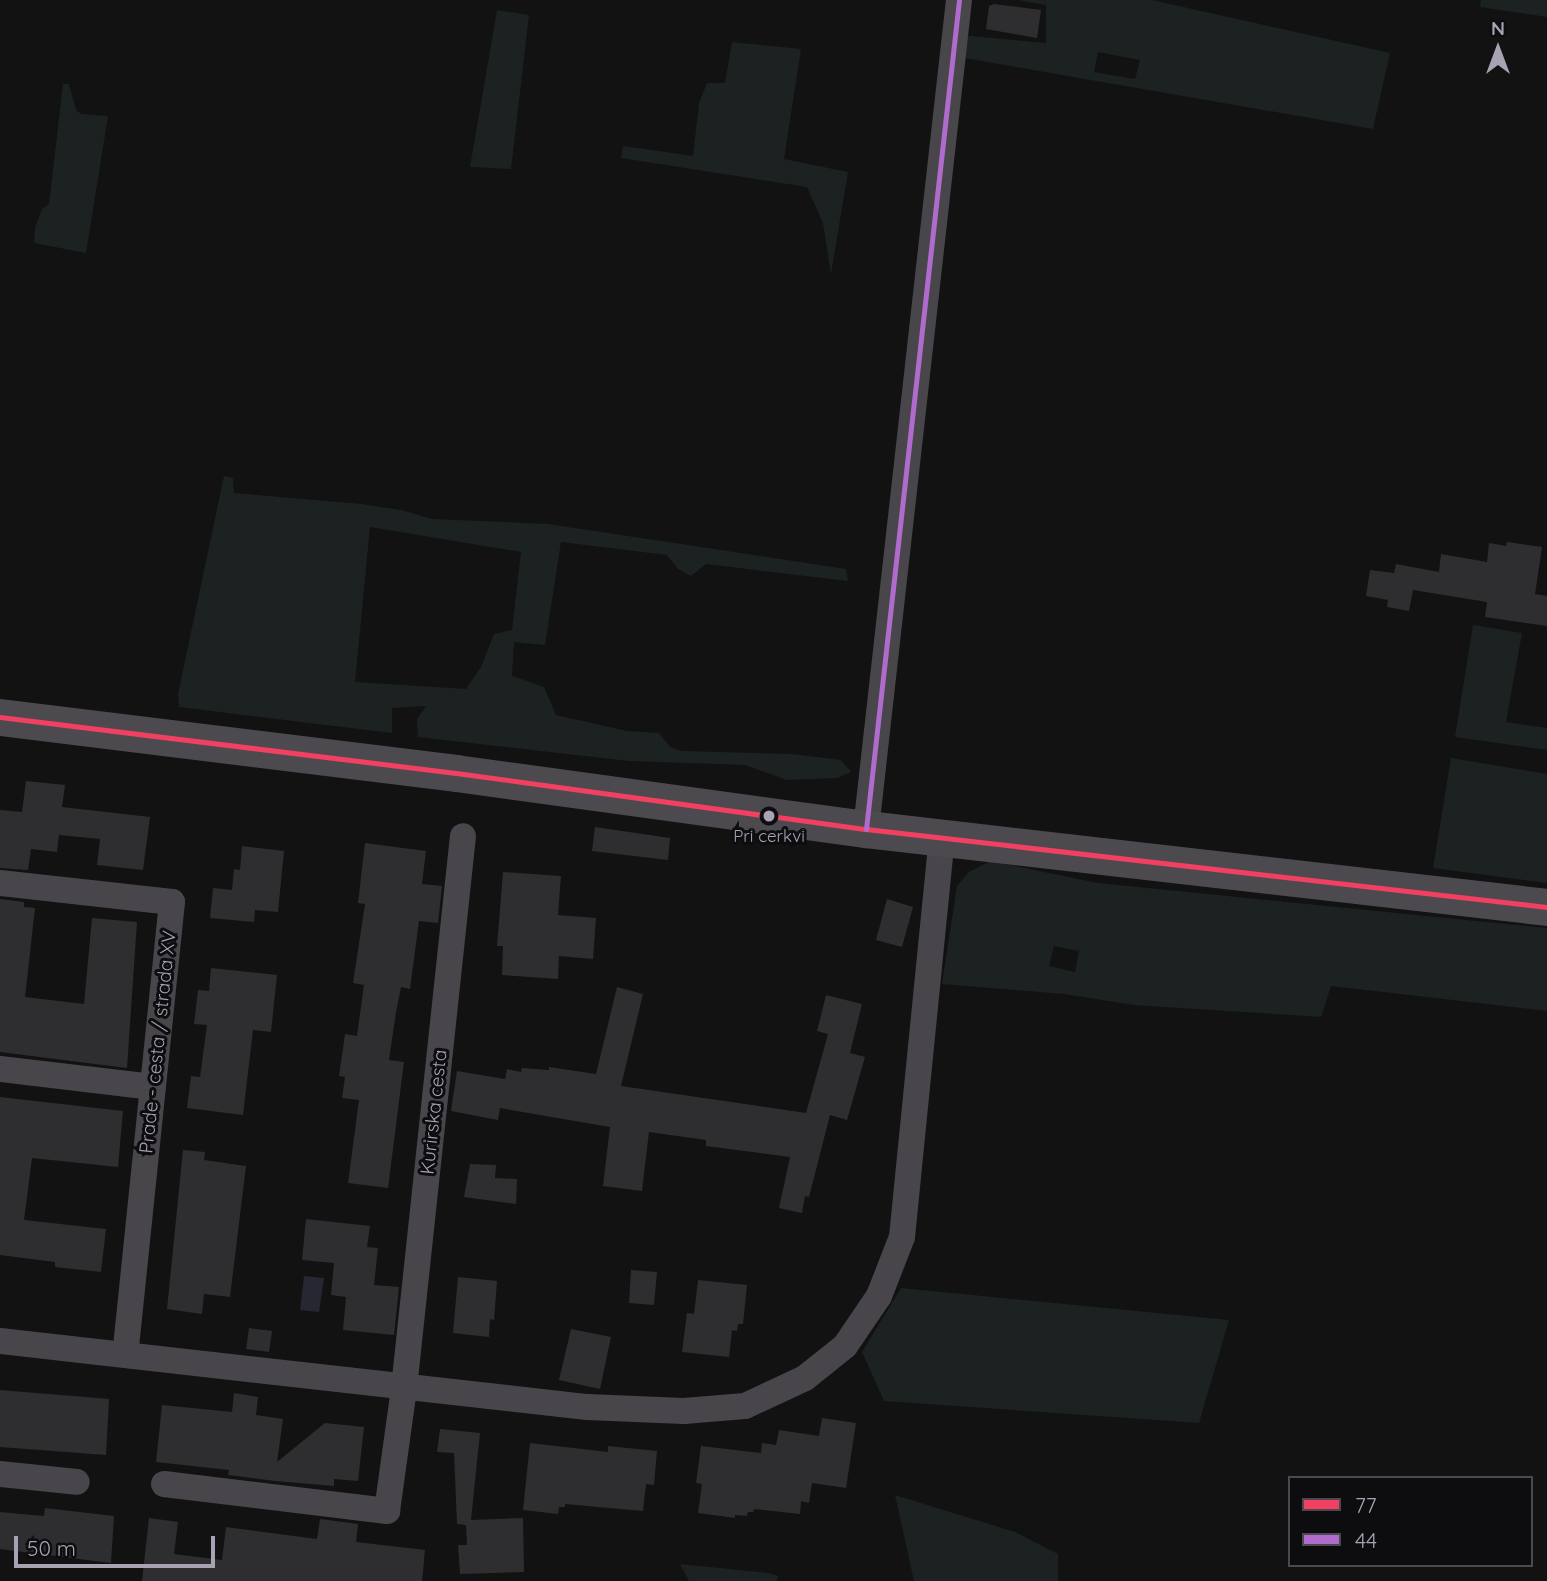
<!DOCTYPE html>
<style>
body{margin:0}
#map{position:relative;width:1547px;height:1581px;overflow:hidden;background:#121212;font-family:Quicksand,sans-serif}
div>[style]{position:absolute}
.green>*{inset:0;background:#1c2221}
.water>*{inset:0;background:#272633}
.building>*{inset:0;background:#2e2e30}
.street>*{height:26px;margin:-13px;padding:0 13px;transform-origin:13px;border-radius:13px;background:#48464b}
.secondary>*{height:37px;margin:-18.5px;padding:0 18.5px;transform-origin:18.5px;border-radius:18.5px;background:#4c4a4f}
.bus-1>*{height:5px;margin:-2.5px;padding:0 2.5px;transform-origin:2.5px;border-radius:2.5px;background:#f24062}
.bus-2>*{height:5px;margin:-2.5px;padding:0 2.5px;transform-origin:2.5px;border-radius:2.5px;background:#b06ccc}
.dots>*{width:19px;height:19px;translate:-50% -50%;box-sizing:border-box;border:4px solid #0d0c0e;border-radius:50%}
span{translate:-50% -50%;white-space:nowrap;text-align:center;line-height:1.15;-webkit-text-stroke:6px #0d0c0e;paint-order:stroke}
.bus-label{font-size:17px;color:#a8a2b3}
.street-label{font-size:19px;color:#a8a2b3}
.legend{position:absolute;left:1288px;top:1476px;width:245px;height:91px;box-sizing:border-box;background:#0d0c0e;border:2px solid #4b4850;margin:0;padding:9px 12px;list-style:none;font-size:21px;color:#a8a2b3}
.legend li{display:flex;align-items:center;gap:14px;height:35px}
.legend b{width:35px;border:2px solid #4b4850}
.north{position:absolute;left:1463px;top:14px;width:70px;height:70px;-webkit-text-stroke:5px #0d0c0e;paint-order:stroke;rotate:0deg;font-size:19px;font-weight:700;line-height:28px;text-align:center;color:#a8a2b3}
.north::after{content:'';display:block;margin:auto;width:24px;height:32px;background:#a8a2b3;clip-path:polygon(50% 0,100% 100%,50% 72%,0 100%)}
.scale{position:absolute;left:14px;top:1536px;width:201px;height:32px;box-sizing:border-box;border:4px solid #a8a2b3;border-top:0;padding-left:9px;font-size:21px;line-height:24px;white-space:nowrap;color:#a8a2b3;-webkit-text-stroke:5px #0d0c0e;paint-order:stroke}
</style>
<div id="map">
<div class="green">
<i style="clip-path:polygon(evenodd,1017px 0,1152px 0,1390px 53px,1373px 129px,959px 57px,960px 35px,1046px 43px,1046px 5px,1017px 0,1098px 52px,1140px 60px,1135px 79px,1094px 72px,1098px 52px)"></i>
<i style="clip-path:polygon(1481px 0,1547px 0,1547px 17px,1480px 7px)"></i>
<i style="clip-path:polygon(497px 10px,529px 15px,511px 169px,470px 167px)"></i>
<i style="clip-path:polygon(732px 42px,801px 49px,784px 159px,848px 172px,831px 274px,823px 223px,807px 187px,621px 158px,623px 146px,693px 156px,699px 103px,707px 83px,725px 83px)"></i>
<i style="clip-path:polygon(63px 84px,69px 84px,76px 110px,81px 114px,108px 116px,86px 253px,34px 243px,35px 228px,42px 209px,49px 204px)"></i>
<i style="clip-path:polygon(evenodd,224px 476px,233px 478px,234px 493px,361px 504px,401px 510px,432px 519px,548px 524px,846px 569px,848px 581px,706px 564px,691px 576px,678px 569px,667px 555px,561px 542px,545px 645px,514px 642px,512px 676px,544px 687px,556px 715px,627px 731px,659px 733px,670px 747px,682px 751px,791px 754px,841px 760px,851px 772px,837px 778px,787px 780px,745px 765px,629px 761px,418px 737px,417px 719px,426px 706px,392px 708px,392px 733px,179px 707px,178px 694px,224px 476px,370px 527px,521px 552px,512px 630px,494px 634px,481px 667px,466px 689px,355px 682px,370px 527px)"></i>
<i style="clip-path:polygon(1473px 625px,1522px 633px,1506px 722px,1547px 728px,1547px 750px,1455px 737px)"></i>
<i style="clip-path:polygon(1451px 758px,1547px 774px,1547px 883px,1433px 868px)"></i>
<i style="clip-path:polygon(evenodd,991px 861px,1098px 883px,1547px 928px,1547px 1011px,1331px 986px,1321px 1017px,1134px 1005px,1064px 994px,942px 984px,957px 886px,969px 872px,991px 861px,1054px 946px,1079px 951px,1075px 972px,1049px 966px,1054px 946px)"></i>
<i style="clip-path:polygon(901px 1288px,1229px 1320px,1199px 1423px,884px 1401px,862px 1352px)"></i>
<i style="clip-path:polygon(895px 1495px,1015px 1532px,1058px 1554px,1058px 1581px,914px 1581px)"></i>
<i style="clip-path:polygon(680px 1564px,768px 1573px,778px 1576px,777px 1581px,689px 1581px)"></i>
</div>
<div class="water">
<i style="clip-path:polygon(304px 1276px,324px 1278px,319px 1312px,300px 1310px)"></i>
</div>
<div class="building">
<i style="clip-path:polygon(994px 4px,1041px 10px,1037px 38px,986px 29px,989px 6px)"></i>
<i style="clip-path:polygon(1507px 542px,1542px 547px,1535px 594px,1547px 596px,1547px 626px,1485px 617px,1487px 602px,1413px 590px,1409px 611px,1387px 607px,1388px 600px,1366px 596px,1370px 570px,1394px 573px,1396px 564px,1439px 572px,1441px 554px,1487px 562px,1489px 543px,1506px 546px)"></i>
<i style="clip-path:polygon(26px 781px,65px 785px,62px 807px,150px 817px,143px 870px,97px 865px,100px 839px,59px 835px,57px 852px,31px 849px,28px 870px,0 868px,0 810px,22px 812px)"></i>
<i style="clip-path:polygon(595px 827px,670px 838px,668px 860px,592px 851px)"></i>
<i style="clip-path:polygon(365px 843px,426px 851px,422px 884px,442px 886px,438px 923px,419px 921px,410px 989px,401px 987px,396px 1012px,389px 1060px,404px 1062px,388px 1188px,348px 1183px,359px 1100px,342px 1098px,345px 1077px,339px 1076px,345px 1034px,357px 1036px,364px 985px,353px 983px,365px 904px,358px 903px)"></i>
<i style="clip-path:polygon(242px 846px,284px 851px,278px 912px,255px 910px,254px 922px,210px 918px,213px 888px,232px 890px,234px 869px,240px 870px)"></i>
<i style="clip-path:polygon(503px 872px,561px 876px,558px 915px,596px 918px,593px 959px,559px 956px,558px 979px,502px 975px,503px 946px,497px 946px)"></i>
<i style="clip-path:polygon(0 899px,24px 902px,24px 907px,35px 908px,25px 997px,84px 1004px,92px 918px,137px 922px,127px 1068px,0 1052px)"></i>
<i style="clip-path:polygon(887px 899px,913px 907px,902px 947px,876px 940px)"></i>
<i style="clip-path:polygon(211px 968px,277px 975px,271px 1032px,253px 1030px,243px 1115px,187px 1108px,191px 1076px,200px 1077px,207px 1025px,194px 1024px,198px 990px,209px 991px)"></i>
<i style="clip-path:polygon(617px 987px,643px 994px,621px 1086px,806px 1113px,828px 1034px,817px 1031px,826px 995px,862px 1004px,850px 1053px,865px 1057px,847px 1120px,830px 1115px,809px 1197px,805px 1196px,802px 1213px,779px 1208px,790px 1157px,706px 1146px,706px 1140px,649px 1132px,642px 1191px,603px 1186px,610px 1127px,500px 1108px,498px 1120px,451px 1111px,457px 1071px,505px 1079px,507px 1069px,521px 1072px,522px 1068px,549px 1070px,549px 1067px,596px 1074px)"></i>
<i style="clip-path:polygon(0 1097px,123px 1111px,118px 1167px,32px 1158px,24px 1220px,106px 1229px,101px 1272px,55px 1267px,55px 1262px,0 1255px)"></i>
<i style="clip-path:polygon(183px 1150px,205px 1152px,204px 1160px,246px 1166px,230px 1297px,204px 1294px,202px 1314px,167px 1309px)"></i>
<i style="clip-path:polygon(470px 1164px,496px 1165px,495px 1178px,517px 1179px,516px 1204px,464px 1197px)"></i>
<i style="clip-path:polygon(306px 1219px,370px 1226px,367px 1247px,378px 1248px,374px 1285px,399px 1287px,394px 1335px,343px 1330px,346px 1297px,331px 1295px,334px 1263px,302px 1260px)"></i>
<i style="clip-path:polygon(631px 1270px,657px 1272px,654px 1305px,629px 1303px)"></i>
<i style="clip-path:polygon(458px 1277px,497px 1281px,494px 1320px,490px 1319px,489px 1337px,453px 1333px)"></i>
<i style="clip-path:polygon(698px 1280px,747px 1285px,743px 1324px,738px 1324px,737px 1331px,732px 1330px,729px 1357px,682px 1352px,687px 1313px,694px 1314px)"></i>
<i style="clip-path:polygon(249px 1328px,272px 1331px,269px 1352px,246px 1349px)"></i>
<i style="clip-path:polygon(571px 1329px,611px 1337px,600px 1389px,559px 1380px)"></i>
<i style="clip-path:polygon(0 1390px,109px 1399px,106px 1455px,0 1447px)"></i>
<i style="clip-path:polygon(234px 1393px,258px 1397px,256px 1415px,283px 1419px,277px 1462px,325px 1423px,364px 1427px,358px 1481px,334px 1479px,334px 1486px,275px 1481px,228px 1475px,229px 1470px,156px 1462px,162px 1405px,232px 1412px)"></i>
<i style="clip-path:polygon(822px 1418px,856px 1423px,846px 1488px,812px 1483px,809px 1503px,801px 1501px,800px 1514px,754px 1509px,753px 1512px,748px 1512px,747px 1516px,735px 1515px,735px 1518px,698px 1513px,702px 1484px,696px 1483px,701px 1446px,761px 1453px,762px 1443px,776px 1445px,779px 1430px,819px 1436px)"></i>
<i style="clip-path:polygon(440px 1429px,480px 1433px,471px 1520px,523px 1518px,524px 1572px,460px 1574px,458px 1545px,467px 1545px,466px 1525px,457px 1524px,454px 1453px,437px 1452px)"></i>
<i style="clip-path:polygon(530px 1443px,608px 1452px,608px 1446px,657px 1451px,654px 1485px,646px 1484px,643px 1511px,565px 1504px,565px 1507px,559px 1507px,558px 1514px,523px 1510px)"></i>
<i style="clip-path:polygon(45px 1508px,114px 1516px,111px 1563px,0 1549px,0 1512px,44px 1516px)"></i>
<i style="clip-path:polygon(149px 1518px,178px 1522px,174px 1554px,222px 1560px,226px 1527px,317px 1539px,320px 1519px,358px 1524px,356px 1542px,425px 1550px,422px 1581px,142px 1581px)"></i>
</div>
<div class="street">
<i style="left:866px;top:829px;width:834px;rotate:-83.6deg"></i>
<i style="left:0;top:883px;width:173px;rotate:6.3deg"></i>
<i style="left:172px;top:902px;width:455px;rotate:95.9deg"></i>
<i style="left:0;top:1069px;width:154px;rotate:6.7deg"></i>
<i style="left:0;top:1341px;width:591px;rotate:6.42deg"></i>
<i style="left:587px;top:1407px;width:97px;rotate:2.4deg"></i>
<i style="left:684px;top:1411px;width:61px;rotate:-4.7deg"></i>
<i style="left:745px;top:1406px;width:66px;rotate:-25deg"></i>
<i style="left:805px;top:1378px;width:51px;rotate:-38.7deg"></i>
<i style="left:845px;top:1346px;width:60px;rotate:-55.8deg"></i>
<i style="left:879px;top:1296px;width:63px;rotate:-68.7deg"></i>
<i style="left:902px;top:1237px;width:401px;rotate:-84.3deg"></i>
<i style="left:0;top:1474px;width:77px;rotate:5.9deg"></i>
<i style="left:164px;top:1484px;width:225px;rotate:6.9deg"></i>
<i style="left:387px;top:1511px;width:124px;rotate:-82.1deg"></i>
<i style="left:404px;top:1388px;width:555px;rotate:-83.9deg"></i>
</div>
<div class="secondary">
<i style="left:0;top:717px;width:459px;rotate:7deg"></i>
<i style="left:456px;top:773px;width:414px;rotate:7.8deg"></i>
<i style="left:866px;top:829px;width:685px;rotate:6.53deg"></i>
</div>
<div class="bus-1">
<i style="left:0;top:717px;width:459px;rotate:7deg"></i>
<i style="left:456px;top:773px;width:414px;rotate:7.8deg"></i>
<i style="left:866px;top:829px;width:685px;rotate:6.53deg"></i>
</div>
<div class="bus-2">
<i style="left:866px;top:829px;width:834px;rotate:-83.6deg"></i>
</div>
<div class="dots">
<i style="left:769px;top:816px;background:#a8a2b3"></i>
</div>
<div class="bus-label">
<span style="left:769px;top:836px">Pri cerkvi</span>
</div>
<div class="street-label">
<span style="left:158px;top:1042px;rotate:-84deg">Prade - cesta / strada XV</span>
<span style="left:434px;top:1112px;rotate:-84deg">Kurirska cesta</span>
</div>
<ul class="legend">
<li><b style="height:9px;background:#f24062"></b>77</li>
<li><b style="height:9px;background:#b06ccc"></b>44</li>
</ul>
<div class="north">N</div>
<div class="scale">50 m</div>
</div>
